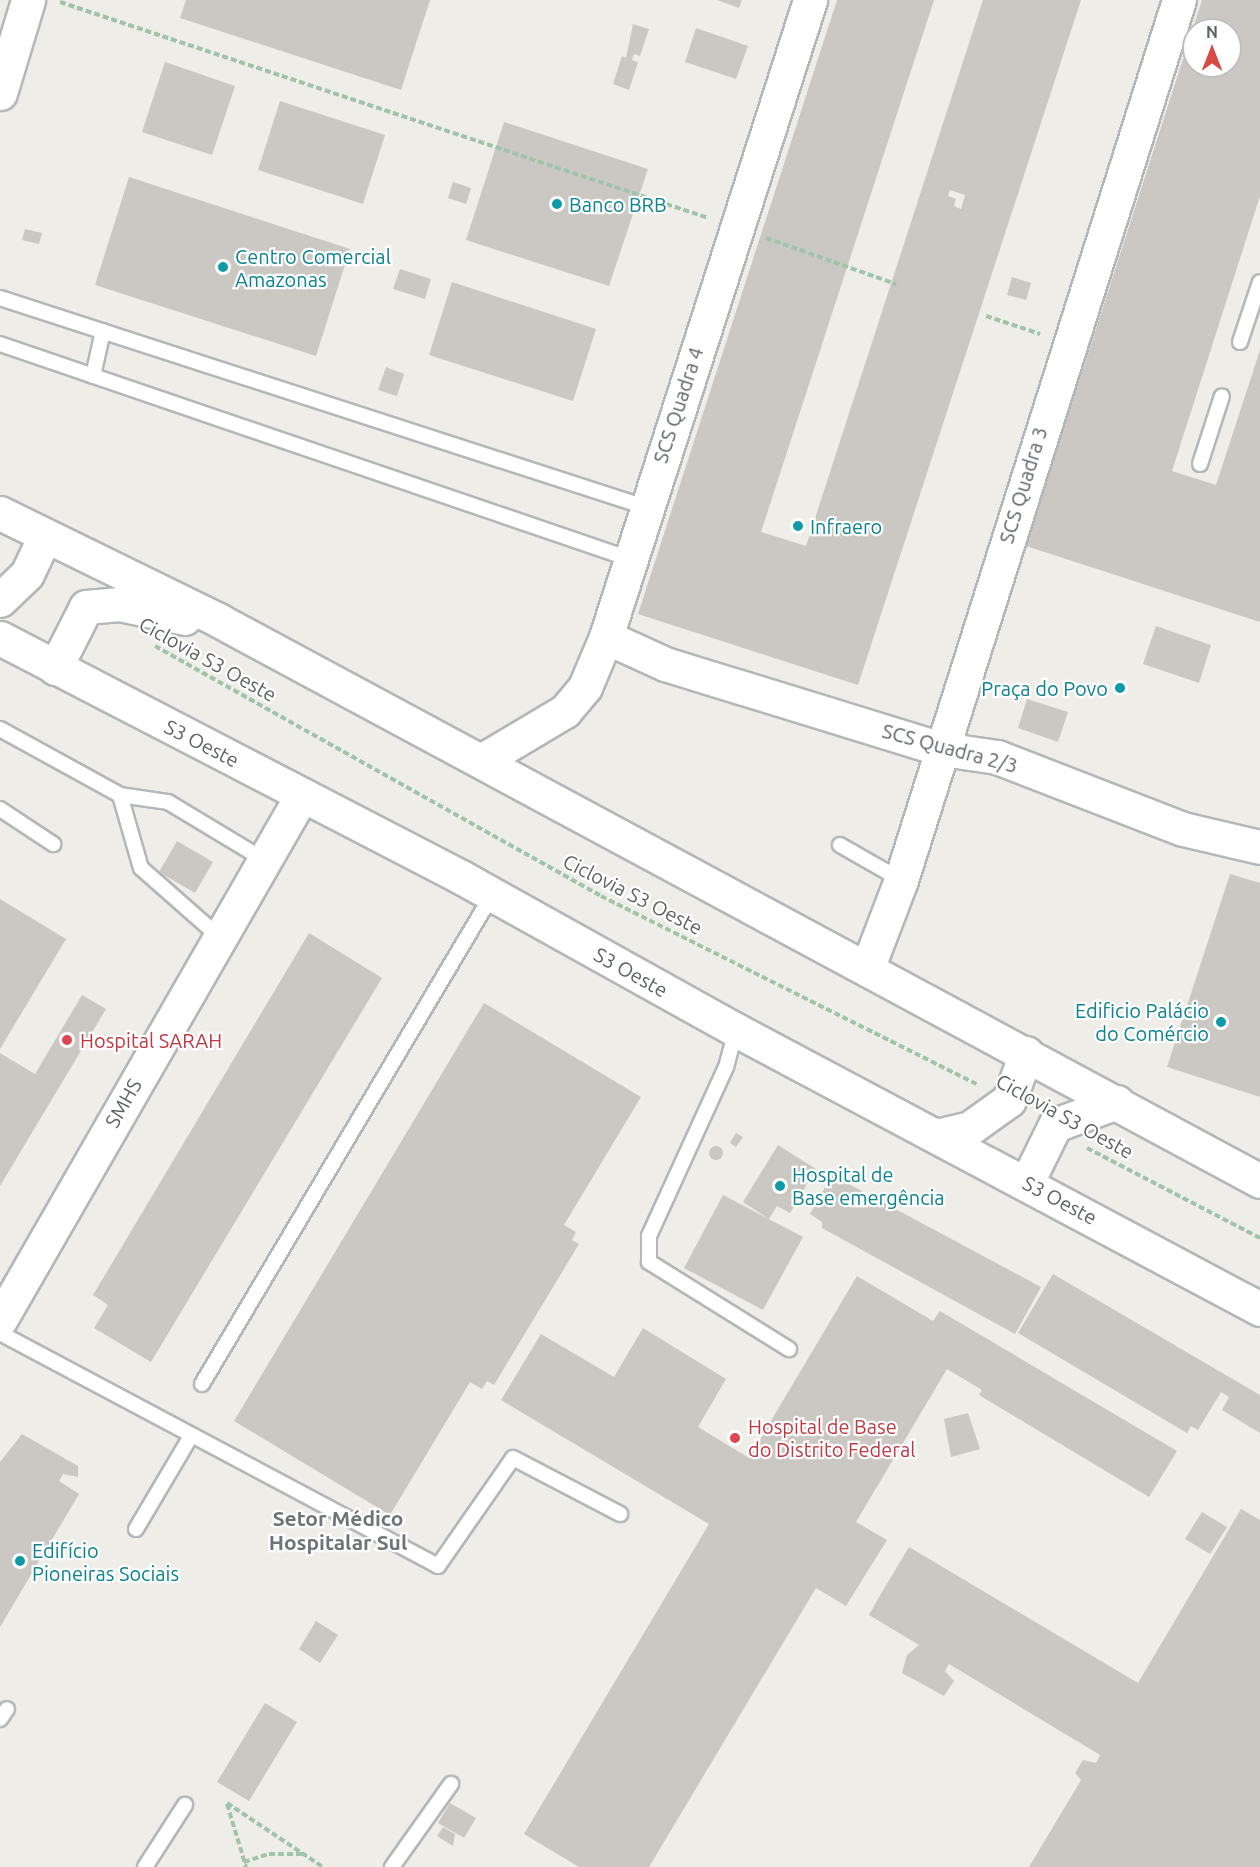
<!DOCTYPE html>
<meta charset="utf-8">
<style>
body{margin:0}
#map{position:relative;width:1260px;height:1867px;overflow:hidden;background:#efede7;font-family:Ubuntu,sans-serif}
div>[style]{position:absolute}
.building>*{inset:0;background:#cbc8c4}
.round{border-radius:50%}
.path>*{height:4px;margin-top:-2px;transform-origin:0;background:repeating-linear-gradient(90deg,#a0c4a9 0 6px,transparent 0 9px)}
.roads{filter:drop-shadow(2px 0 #b4b7ba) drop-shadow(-2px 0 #b4b7ba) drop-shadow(0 2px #b4b7ba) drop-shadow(0 -2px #b4b7ba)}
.lane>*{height:14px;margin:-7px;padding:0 7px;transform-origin:7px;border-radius:7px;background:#fff}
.secondary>*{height:33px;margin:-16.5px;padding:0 16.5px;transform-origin:16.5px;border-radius:16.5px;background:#fff}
.dots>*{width:16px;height:16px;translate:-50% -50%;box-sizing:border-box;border:3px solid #fff;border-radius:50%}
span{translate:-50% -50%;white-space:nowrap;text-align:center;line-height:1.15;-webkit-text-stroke:4.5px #fff;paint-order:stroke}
.culture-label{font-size:20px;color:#0d838f}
.left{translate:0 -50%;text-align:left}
.right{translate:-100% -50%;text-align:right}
.street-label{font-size:20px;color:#5e6266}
.health-label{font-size:20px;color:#be3a42}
.neighbourhood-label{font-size:21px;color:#707477;font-weight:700}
.north{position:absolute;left:1182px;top:18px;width:60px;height:60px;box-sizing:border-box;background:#fff;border:2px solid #bfc0c2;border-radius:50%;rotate:0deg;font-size:16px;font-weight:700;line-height:24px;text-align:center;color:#5e6266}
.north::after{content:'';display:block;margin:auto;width:21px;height:27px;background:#d74a45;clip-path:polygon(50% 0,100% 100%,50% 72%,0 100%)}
</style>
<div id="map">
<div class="building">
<i style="clip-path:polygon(186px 0,430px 0,401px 90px,180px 18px)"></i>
<i style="clip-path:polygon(717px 0,742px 0,739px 8px)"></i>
<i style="clip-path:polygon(evenodd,837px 0,934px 0,761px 532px,806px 546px,983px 0,1081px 0,858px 685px,638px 614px,837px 0,950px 190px,965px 195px,961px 209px,954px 206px,956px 199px,948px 196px,950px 190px)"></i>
<i style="clip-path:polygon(evenodd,1202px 0,1260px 0,1260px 196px,1172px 471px,1216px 485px,1260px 350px,1260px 622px,1026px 546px,1202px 0,1194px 30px,1230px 30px,1230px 66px,1194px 66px,1194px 30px)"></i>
<i style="clip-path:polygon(633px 24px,649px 29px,640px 56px,634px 54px,632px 60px,638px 62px,629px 90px,613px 84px,622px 56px,626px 58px)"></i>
<i style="clip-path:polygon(696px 28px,748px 46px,736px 79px,685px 62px)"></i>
<i style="clip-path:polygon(165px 62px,235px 86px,212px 155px,142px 132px)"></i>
<i style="clip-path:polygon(280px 101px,385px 135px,363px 204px,258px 170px)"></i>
<i style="clip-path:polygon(504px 122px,648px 169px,609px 286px,466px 240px)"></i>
<i style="clip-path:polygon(129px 177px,350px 249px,316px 356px,95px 285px)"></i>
<i style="clip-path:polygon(453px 182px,471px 188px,466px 204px,448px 198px)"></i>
<i style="clip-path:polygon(25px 229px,42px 233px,39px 244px,22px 240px)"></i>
<i style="clip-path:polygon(400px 269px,431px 279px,425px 299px,393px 289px)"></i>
<i style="clip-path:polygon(1012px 277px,1031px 283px,1026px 300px,1007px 295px)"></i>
<i style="clip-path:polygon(452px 282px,596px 329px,573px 401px,429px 355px)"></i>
<i style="clip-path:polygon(386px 367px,404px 374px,397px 396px,378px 390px)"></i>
<i style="clip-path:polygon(1156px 626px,1211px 645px,1199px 683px,1143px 664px)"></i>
<i style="clip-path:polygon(1027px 699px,1068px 712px,1058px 742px,1018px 728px)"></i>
<i style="clip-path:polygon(177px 841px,213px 862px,195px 893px,159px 872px)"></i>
<i style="clip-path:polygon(1230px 874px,1260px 883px,1260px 1097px,1167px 1067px)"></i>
<i style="clip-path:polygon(0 899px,66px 939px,0 1049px)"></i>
<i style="clip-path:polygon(309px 933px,382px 978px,151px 1362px,94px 1328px,108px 1305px,93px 1295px)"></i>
<i style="clip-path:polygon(82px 995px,106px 1009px,0 1186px,0 1053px,35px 1074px)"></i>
<i style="clip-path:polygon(484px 1003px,641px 1097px,564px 1225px,576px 1232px,572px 1240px,579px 1244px,494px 1385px,487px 1381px,482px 1389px,470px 1382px,390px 1515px,234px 1421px)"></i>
<i style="clip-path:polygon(736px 1133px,743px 1137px,736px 1147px,730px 1143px)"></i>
<i style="clip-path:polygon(778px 1145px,816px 1169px,790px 1213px,777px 1206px,769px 1219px,743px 1202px)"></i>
<i class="round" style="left:709px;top:1146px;width:14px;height:14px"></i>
<i style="clip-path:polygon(832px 1175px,1041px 1287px,1015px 1334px,822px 1228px,822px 1222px,810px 1214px)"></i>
<i style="clip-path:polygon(723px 1195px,803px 1237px,763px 1310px,684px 1268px)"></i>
<i style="clip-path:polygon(1053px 1274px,1260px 1395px,1260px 1433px,1222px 1410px,1229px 1397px,1221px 1392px,1198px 1430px,1191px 1426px,1187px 1433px,1018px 1333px)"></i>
<i style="clip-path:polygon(857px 1276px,933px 1321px,940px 1311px,1177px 1451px,1149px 1497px,979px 1395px,982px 1390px,947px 1369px,856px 1522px,887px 1540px,846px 1606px,816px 1588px,649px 1867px,579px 1867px,524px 1834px,709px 1524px,501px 1400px,541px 1334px,614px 1377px,643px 1328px,726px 1379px,698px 1427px,749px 1458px)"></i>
<i style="clip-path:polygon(968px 1413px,980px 1449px,951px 1457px,944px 1419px)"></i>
<i style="clip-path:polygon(22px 1434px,78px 1466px,78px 1477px,63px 1474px,59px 1481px,79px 1494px,0 1627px,0 1462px)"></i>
<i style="clip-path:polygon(1241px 1509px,1260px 1520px,1260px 1867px,1029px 1867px,1081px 1780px,1075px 1773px,1083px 1760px,1096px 1763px,1100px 1755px,949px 1664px,945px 1671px,954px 1681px,944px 1696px,902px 1673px,907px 1655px,919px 1645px,869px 1615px,882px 1592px,909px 1547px,1138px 1683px)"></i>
<i style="clip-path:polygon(1202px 1512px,1227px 1527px,1210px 1554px,1185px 1539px)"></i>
<i style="clip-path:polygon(316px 1621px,338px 1635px,320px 1663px,299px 1649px)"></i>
<i style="clip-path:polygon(265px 1703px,297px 1722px,249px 1801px,217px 1782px)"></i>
<i style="clip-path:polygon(450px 1803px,476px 1818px,464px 1838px,438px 1823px)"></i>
<i style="clip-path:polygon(443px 1827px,455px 1834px,453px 1846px,437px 1836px)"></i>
</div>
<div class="path">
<i style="left:60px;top:2px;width:683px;rotate:18.43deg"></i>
<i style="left:766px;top:238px;width:138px;rotate:19.5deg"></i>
<i style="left:986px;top:316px;width:57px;rotate:18.4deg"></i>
<i style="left:155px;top:646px;width:511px;rotate:29.27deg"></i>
<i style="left:601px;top:896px;width:420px;rotate:26.6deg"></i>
<i style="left:1087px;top:1148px;width:195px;rotate:27.5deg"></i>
<i style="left:227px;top:1803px;width:115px;rotate:33.7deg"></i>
<i style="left:227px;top:1804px;width:66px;rotate:73.2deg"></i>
<i style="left:244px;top:1862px;width:26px;rotate:-18deg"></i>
<i style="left:269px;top:1854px;width:33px"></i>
</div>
<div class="roads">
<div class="lane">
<i style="left:0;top:298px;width:678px;rotate:17.95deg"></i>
<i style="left:1240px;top:342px;width:63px;rotate:-71.6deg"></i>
<i style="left:0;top:344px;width:666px;rotate:18.84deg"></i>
<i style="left:93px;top:376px;width:46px;rotate:-77.5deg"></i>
<i style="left:1200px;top:464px;width:71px;rotate:-72.1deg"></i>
<i style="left:0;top:729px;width:137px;rotate:28.8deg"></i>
<i style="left:120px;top:795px;width:49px;rotate:8.3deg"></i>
<i style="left:168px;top:802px;width:112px;rotate:31.1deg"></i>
<i style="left:120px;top:795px;width:76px;rotate:74deg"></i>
<i style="left:141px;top:868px;width:103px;rotate:41.4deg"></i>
<i style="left:0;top:809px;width:64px;rotate:33.4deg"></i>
<i style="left:840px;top:845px;width:70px;rotate:29.8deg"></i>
<i style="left:736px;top:1030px;width:38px;rotate:105deg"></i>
<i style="left:726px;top:1067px;width:186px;rotate:114.5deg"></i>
<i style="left:649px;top:1236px;width:26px;rotate:90deg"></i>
<i style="left:649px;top:1262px;width:165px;rotate:31.9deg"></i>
<i style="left:0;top:1333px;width:496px;rotate:28deg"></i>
<i style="left:438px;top:1566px;width:131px;rotate:-55.2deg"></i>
<i style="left:513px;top:1458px;width:121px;rotate:27.6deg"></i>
<i style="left:202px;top:1384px;width:569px;rotate:-59.33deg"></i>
<i style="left:136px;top:1529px;width:108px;rotate:-59.4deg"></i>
<i style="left:0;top:1719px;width:12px;rotate:-55deg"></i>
<i style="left:145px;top:1867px;width:74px;rotate:-57.2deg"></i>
<i style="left:392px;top:1867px;width:102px;rotate:-54.6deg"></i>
</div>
<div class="secondary">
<i style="left:0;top:93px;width:97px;rotate:-73.2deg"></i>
<i style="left:0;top:513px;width:245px;rotate:26.1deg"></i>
<i style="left:220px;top:621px;width:1181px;rotate:28.3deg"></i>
<i style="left:0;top:600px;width:37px;rotate:-44deg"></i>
<i style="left:27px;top:574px;width:42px;rotate:-64.7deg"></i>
<i style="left:606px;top:637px;width:65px;rotate:24.6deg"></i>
<i style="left:665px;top:664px;width:290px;rotate:17.1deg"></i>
<i style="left:942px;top:749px;width:56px;rotate:8.3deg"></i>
<i style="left:997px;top:757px;width:199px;rotate:21.2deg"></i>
<i style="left:1183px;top:829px;width:79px;rotate:13.2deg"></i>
<i style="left:0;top:638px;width:519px;rotate:27.4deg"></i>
<i style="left:461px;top:877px;width:315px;rotate:29.1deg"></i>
<i style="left:736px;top:1030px;width:594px;rotate:28.03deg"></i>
<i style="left:55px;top:668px;width:68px;rotate:-63.1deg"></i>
<i style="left:86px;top:607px;width:34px;rotate:-5deg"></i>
<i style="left:120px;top:604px;width:66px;rotate:12.2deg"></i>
<i style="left:481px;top:761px;width:98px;rotate:-30.8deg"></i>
<i style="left:565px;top:711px;width:31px;rotate:-50deg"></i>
<i style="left:585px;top:687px;width:54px;rotate:-67.2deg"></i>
<i style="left:606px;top:637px;width:669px;rotate:-72.24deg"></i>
<i style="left:867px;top:969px;width:95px;rotate:-69.1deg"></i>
<i style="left:901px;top:880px;width:923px;rotate:-72.47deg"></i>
<i style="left:936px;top:1136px;width:35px;rotate:-13deg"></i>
<i style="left:970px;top:1128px;width:48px;rotate:-35.7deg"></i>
<i style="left:1009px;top:1100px;width:50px;rotate:-70.1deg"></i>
<i style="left:1027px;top:1182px;width:64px;rotate:-63.8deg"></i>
<i style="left:1055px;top:1125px;width:66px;rotate:-20.4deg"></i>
<i style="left:0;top:1320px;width:606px;rotate:-60.09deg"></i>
</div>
</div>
<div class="dots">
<i style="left:557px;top:204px;background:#0f9aa8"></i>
<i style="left:223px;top:267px;background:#0f9aa8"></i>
<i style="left:798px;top:526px;background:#0f9aa8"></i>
<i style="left:1120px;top:688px;background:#0f9aa8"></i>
<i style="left:1221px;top:1022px;background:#0f9aa8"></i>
<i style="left:67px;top:1040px;background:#e0444e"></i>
<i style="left:780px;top:1186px;background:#0f9aa8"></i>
<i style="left:735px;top:1438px;background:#e0444e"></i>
<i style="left:20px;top:1561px;background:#0f9aa8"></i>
</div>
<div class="culture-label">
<span class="left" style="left:569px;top:204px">Banco BRB</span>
<span class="left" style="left:235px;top:268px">Centro Comercial<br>Amazonas</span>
<span class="left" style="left:810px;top:526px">Infraero</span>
<span class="right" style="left:1108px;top:688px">Praça do Povo</span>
<span class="right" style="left:1209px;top:1022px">Edificio Palácio<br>do Comércio</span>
<span class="left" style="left:792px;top:1186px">Hospital de<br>Base emergência</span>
<span class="left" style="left:32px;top:1562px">Edifício<br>Pioneiras Sociais</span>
</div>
<div class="street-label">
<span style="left:678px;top:405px;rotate:-72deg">SCS Quadra 4</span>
<span style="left:1023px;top:485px;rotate:-73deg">SCS Quadra 3</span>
<span style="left:208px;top:659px;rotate:29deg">Ciclovia S3 Oeste</span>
<span style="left:202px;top:743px;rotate:27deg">S3 Oeste</span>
<span style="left:950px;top:748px;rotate:15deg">SCS Quadra 2/3</span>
<span style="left:633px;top:894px;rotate:27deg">Ciclovia S3 Oeste</span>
<span style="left:631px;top:972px;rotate:29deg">S3 Oeste</span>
<span style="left:123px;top:1103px;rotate:-60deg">SMHS</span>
<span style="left:1065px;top:1116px;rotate:29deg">Ciclovia S3 Oeste</span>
<span style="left:1060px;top:1200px;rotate:28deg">S3 Oeste</span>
</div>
<div class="health-label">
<span class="left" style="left:80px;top:1040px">Hospital SARAH</span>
<span class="left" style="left:748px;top:1438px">Hospital de Base<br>do Distrito Federal</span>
</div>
<div class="neighbourhood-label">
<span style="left:338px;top:1530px">Setor Médico<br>Hospitalar Sul</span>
</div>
<div class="north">N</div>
</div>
